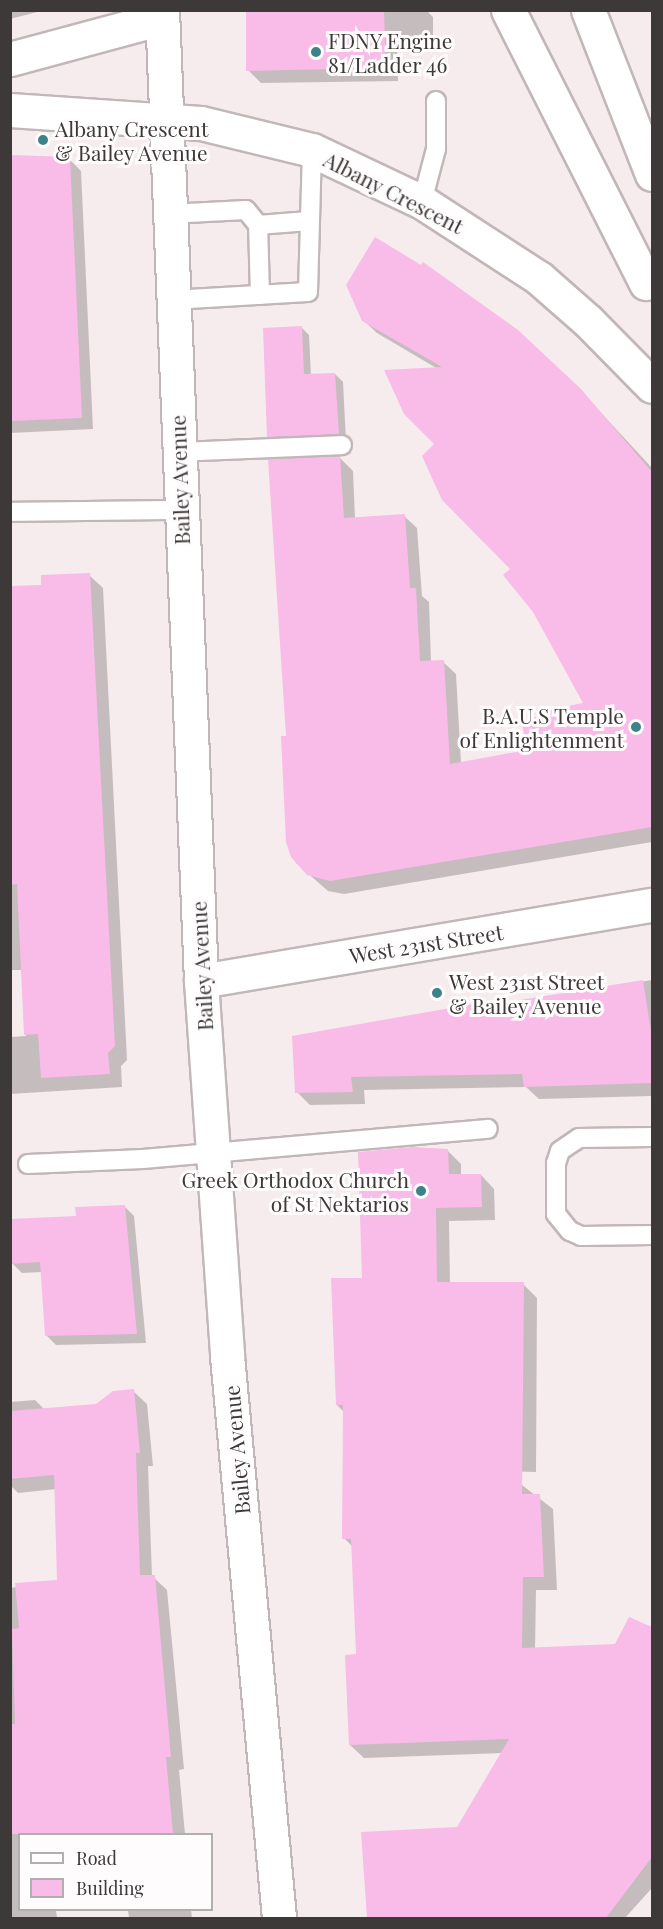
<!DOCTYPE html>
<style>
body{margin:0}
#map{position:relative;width:663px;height:1929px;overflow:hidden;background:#f7eced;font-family:"Playfair Display",serif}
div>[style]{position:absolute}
.shadow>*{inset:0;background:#0003}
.building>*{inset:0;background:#f9bbe7}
.roads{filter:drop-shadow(2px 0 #c2b7b8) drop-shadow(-2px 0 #c2b7b8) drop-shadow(0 2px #c2b7b8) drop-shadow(0 -2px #c2b7b8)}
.lane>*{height:18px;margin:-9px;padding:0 9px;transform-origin:9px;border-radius:9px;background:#fff}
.street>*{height:33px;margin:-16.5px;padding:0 16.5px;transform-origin:16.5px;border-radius:16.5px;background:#fff}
.secondary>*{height:33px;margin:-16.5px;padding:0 16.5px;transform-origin:16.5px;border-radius:16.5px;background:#fff}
.highway>*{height:33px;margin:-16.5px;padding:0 16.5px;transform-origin:16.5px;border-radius:16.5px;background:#fff}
.dots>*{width:16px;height:16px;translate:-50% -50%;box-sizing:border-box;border:3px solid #fefcfc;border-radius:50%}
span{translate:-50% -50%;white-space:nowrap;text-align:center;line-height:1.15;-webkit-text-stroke:6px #fefcfc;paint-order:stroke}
.poi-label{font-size:21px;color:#3d3939}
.left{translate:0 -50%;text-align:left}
.right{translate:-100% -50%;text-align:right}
.street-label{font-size:21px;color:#3d3939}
.frame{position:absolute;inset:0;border:12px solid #3d3939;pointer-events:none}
.legend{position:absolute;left:18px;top:1833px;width:195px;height:78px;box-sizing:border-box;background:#fefcfc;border:2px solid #b1aeae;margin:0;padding:8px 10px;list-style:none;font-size:18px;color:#3d3939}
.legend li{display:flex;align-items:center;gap:12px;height:30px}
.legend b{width:30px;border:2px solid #b1aeae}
</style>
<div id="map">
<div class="shadow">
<i style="clip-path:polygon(10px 10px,45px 10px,10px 19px)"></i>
<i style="clip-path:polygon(247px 10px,426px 10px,433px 17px,433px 47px,397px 48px,398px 81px,261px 83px,248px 70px)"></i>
<i style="clip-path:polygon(10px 156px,69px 159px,81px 171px,93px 429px,10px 433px)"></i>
<i style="clip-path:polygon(363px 320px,580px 390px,652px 468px,652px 842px,344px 894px,328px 891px,296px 863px,288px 841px,287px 738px,270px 461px,340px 458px,353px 471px,355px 518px,404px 516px,417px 528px,422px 596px,429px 602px,431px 662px,443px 662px,456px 674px,461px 763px,529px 751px,586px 704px,512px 570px,436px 444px,438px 369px,377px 333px)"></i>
<i style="clip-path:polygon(302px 328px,309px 335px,311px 376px,335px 374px,343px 382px,346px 441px,276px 444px,268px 436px)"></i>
<i style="clip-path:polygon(89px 575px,103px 588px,127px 1060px,121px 1066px,122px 1087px,10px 1094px,10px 1037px,26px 1036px,22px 970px,10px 970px,10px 588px,43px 586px)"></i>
<i style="clip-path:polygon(652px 980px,652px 1096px,539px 1099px,526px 1087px,364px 1090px,365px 1104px,310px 1105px,297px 1092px,489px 1002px,493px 1006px)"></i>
<i style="clip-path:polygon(447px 1150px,461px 1164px,461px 1176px,481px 1175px,494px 1189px,495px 1220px,449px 1221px,450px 1283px,523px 1284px,537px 1298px,536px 1472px,472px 1470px,522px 1485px,553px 1509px,557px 1590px,536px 1590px,535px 1649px,616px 1646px,630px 1619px,652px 1629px,652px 1888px,625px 1918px,368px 1918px,362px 1833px,458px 1828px,503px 1753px,364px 1758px,350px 1745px,358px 1656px,353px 1547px,344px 1538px,344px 1412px,337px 1405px,332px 1279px,364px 1280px)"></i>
<i style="clip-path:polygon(124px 1206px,134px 1216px,146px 1343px,56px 1345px,46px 1335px,42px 1272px,22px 1273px,12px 1263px,77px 1217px)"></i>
<i style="clip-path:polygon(133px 1391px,147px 1404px,153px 1466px,148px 1466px,152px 1576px,167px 1590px,184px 1769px,179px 1770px,185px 1834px,20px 1834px,20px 1910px,56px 1910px,57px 1918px,10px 1918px,10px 1588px,59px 1581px,56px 1489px,18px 1493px,10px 1485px,10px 1402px,35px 1400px,44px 1409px,96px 1405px)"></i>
<i style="clip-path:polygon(128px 1910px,191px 1910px,192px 1918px,129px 1918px)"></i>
</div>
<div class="building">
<i style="clip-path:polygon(246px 10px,384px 10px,386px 68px,246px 71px)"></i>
<i style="clip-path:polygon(10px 155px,70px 157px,82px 418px,10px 421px)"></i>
<i style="clip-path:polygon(375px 237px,421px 265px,423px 262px,518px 330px,581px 389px,652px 472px,652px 827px,330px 881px,307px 875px,291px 857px,286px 842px,281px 736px,286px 736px,268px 459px,340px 456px,344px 518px,405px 514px,410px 588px,416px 588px,420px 661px,444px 660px,450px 764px,527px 750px,522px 723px,553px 709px,583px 703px,533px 612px,503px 575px,510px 569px,442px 500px,422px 456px,434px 444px,404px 414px,384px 370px,442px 367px,362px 321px,346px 285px)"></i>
<i style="clip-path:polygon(302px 326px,304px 374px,335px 373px,339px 434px,267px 437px,263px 328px)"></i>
<i style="clip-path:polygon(90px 573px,115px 1046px,108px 1053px,110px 1074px,41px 1078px,38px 1034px,24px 1035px,17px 884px,10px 885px,10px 586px,41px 585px,41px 575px)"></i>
<i style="clip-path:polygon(643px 980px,652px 1038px,652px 1083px,524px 1087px,522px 1074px,351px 1077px,353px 1092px,295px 1093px,292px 1036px,490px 1001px,490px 1005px)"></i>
<i style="clip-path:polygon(413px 1147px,448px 1149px,449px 1174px,481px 1174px,482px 1207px,436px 1208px,437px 1282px,524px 1282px,522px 1494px,540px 1494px,544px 1577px,523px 1577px,522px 1648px,615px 1644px,629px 1617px,652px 1627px,652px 1857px,606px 1918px,367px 1918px,361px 1832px,457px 1827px,509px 1739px,349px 1745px,345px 1655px,356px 1654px,351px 1539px,342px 1539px,343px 1405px,336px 1405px,331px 1278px,362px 1278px,358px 1152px)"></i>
<i style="clip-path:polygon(125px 1205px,137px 1334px,45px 1336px,40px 1262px,10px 1264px,10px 1219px,76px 1216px,75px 1207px)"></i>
<i style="clip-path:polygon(134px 1389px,140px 1453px,136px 1453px,140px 1575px,155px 1575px,171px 1757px,166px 1757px,173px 1834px,10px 1834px,10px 1724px,15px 1724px,12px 1629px,19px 1628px,15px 1583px,57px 1580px,54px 1475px,10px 1479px,10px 1411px,96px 1404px,113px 1391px)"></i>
</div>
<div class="roads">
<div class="lane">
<i style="left:422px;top:202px;width:55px;rotate:-75.2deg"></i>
<i style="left:436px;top:149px;width:48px;rotate:-90deg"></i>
<i style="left:168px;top:214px;width:78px;rotate:-2.9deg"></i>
<i style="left:246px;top:210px;width:19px;rotate:51deg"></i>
<i style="left:260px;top:295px;width:70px;rotate:-91.6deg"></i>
<i style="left:258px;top:225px;width:51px;rotate:-4.5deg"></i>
<i style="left:172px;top:300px;width:136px;rotate:-3.4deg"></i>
<i style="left:308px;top:292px;width:142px;rotate:-88.4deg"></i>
<i style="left:178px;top:452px;width:164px;rotate:-2.4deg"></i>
<i style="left:10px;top:512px;width:170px;rotate:-0.7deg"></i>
<i style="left:652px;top:1137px;width:73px;rotate:179.2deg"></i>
<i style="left:579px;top:1138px;width:23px;rotate:146deg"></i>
<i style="left:560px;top:1151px;width:13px;rotate:108deg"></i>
<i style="left:556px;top:1163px;width:51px;rotate:90deg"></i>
<i style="left:556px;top:1214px;width:22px;rotate:51deg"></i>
<i style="left:570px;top:1231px;width:12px;rotate:24deg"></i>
<i style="left:581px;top:1236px;width:71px;rotate:-0.8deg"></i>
<i style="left:28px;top:1164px;width:115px;rotate:-2.5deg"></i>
<i style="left:143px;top:1159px;width:346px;rotate:-5deg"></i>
</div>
<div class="street">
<i style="left:10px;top:59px;width:157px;rotate:-15.1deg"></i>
<i style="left:10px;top:110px;width:191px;rotate:3.9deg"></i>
<i style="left:201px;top:123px;width:114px;rotate:13.7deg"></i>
<i style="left:312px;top:150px;width:122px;rotate:25.3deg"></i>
<i style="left:422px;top:202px;width:140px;rotate:33deg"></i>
<i style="left:539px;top:278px;width:65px;rotate:41.3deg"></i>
<i style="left:588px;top:321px;width:91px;rotate:45.4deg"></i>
<i style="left:201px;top:981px;width:457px;rotate:-9.6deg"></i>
</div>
<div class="secondary">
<i style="left:162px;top:10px;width:972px;rotate:87.7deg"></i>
<i style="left:201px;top:981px;width:376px;rotate:86deg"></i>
<i style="left:227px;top:1356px;width:564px;rotate:84.71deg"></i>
</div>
<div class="highway">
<i style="left:508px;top:10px;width:306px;rotate:63.2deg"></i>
<i style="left:588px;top:10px;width:176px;rotate:68.7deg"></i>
</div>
</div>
<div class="dots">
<i style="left:316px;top:52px;background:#3b8389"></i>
<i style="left:43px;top:140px;background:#3b8389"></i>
<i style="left:636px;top:727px;background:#3b8389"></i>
<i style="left:437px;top:993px;background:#3b8389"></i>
<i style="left:421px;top:1191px;background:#3b8389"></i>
</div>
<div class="poi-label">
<span class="left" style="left:328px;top:52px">FDNY Engine<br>81/Ladder 46</span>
<span class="left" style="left:55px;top:140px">Albany Crescent<br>&amp; Bailey Avenue</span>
<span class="right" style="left:624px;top:727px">B.A.U.S Temple<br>of Enlightenment</span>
<span class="left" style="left:449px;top:993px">West 231st Street<br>&amp; Bailey Avenue</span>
<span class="right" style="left:409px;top:1191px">Greek Orthodox Church<br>of St Nektarios</span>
</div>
<div class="street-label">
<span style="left:394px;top:192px;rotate:27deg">Albany Crescent</span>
<span style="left:179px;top:480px;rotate:-92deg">Bailey Avenue</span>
<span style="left:426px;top:943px;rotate:-9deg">West 231st Street</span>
<span style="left:201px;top:966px;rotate:-93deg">Bailey Avenue</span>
<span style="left:236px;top:1450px;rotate:-95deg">Bailey Avenue</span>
</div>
<div class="frame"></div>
<ul class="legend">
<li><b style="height:8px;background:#fff"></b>Road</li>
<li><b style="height:16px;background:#f9bbe7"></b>Building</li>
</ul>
</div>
